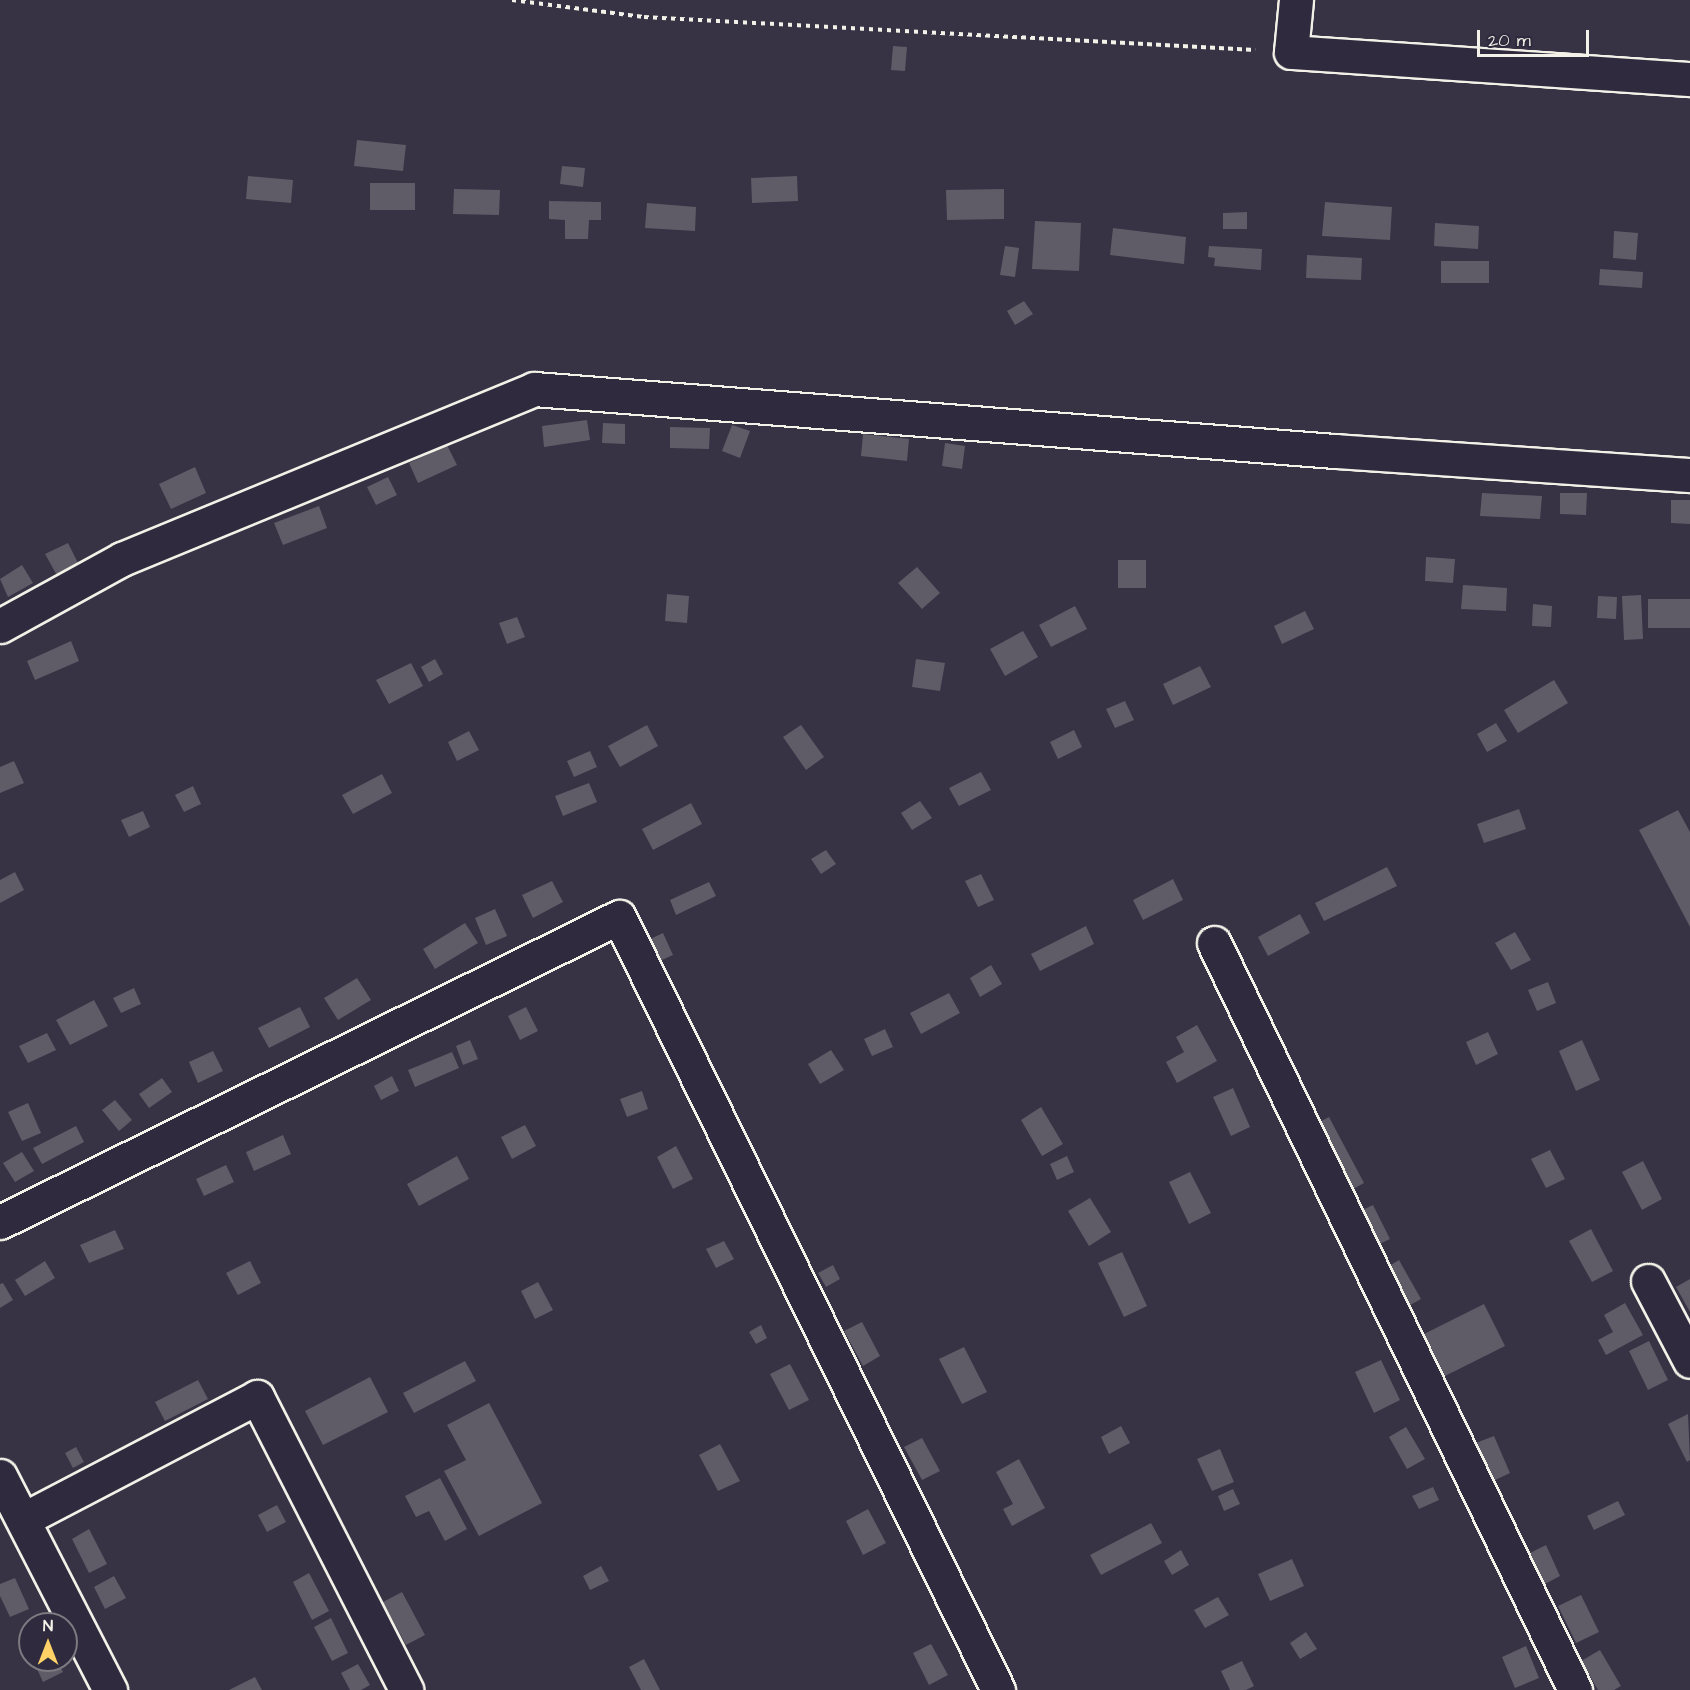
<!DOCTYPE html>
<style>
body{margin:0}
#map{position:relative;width:1690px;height:1690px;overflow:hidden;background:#373244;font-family:"Architects Daughter",sans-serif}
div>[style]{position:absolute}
.building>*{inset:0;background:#5f5c67}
.path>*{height:4px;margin-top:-2px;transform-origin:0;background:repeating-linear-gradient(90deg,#f4f1e8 0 4.5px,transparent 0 9px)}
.roads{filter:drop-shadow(2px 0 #f4f1e8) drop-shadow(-2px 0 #f4f1e8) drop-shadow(0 2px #f4f1e8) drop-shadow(0 -2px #f4f1e8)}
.street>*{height:33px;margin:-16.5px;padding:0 16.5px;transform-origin:16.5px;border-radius:16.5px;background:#2f2a3d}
span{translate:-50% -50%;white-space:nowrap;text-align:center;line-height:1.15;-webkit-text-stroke:4.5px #2f2a3d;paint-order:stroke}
.north{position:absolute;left:18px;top:1612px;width:60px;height:60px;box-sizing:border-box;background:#2f2a3d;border:2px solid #7e7a81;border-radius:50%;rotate:0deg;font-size:16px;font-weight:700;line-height:24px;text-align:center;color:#f4f1e8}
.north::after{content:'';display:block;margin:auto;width:21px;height:27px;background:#ffd166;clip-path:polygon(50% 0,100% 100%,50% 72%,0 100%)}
.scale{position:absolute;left:1477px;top:30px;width:112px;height:27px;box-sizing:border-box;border:3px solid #f4f1e8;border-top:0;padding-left:8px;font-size:18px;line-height:21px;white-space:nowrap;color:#f4f1e8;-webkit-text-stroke:4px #2f2a3d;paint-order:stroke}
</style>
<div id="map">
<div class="building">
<i style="clip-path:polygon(893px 46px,907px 47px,905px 71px,891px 70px)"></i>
<i style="clip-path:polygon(357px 140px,406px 145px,403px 171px,354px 166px)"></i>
<i style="clip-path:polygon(562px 166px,585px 168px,583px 187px,560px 184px)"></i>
<i style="clip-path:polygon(248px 176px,293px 180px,291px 203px,246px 199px)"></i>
<i style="clip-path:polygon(797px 176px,798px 201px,752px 203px,751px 178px)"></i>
<i style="clip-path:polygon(370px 183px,415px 183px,415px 210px,370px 210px)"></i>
<i style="clip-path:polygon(454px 189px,500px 190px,499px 215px,453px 214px)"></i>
<i style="clip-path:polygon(1004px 189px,1004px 219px,947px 220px,946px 190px)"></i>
<i style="clip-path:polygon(549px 201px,601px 202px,601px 220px,589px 220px,588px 239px,565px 239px,565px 220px,549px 219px)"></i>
<i style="clip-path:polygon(1325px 202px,1392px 207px,1390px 240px,1322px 236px)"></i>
<i style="clip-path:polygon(647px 203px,696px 207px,695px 231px,645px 228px)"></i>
<i style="clip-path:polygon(1247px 212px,1247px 229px,1223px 229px,1223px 213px)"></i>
<i style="clip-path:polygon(1035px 221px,1081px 223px,1079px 271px,1032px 269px)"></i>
<i style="clip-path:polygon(1435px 223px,1479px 226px,1478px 249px,1434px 246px)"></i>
<i style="clip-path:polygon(1113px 228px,1186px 237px,1184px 264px,1110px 255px)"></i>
<i style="clip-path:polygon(1614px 231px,1638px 233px,1636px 260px,1613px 258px)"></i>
<i style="clip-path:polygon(1005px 246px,1019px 248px,1015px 277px,1000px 275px)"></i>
<i style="clip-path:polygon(1209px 246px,1262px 249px,1261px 270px,1214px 266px,1215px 258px,1208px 257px)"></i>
<i style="clip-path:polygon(1307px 255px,1362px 258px,1361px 280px,1306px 278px)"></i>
<i style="clip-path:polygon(1441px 261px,1489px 261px,1489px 283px,1441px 283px)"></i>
<i style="clip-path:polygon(1600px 269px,1643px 272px,1642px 288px,1599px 285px)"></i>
<i style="clip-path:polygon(1024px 301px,1033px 314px,1015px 325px,1007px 311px)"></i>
<i style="clip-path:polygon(587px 420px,590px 440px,544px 447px,542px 426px)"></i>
<i style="clip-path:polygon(603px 423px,625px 424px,625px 444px,602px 443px)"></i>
<i style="clip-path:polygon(732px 425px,750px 431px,740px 458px,722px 451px)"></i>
<i style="clip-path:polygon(670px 427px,710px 428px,709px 449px,670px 448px)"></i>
<i style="clip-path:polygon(863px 434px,909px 439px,907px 461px,861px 456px)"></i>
<i style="clip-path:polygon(945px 443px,965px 446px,962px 469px,942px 466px)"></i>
<i style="clip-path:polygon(447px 445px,457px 465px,418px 483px,409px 463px)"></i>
<i style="clip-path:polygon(195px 467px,206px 493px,171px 509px,159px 484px)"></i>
<i style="clip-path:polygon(388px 477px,397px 495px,376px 505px,367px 487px)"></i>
<i style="clip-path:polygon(1482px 493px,1542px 496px,1540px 519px,1480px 516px)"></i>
<i style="clip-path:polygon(1560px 493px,1587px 493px,1586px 515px,1560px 514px)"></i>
<i style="clip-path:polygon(1671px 500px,1690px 500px,1690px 524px,1671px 523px)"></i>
<i style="clip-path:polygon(319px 506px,327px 528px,283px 545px,274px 523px)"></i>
<i style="clip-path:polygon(68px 543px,80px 567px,59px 579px,45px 554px)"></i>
<i style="clip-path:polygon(1426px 557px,1455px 559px,1453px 583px,1425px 581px)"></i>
<i style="clip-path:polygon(1118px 560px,1146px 560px,1146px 588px,1118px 588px)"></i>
<i style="clip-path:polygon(22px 565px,33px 583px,8px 597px,0 579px)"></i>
<i style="clip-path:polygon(917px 567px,940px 593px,922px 609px,898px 583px)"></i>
<i style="clip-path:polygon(1463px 585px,1507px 588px,1506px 611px,1461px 609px)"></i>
<i style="clip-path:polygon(667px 594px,689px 596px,687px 623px,665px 621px)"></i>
<i style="clip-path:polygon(1641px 595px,1643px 639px,1624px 640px,1622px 596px)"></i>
<i style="clip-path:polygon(1598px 596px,1617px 597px,1616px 619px,1597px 618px)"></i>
<i style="clip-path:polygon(1648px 599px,1690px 599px,1690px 628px,1648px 628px)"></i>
<i style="clip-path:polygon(1533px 604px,1552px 606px,1551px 627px,1532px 626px)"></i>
<i style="clip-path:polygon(1075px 606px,1087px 629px,1051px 647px,1039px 625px)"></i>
<i style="clip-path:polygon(1305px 611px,1314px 629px,1282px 644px,1274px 626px)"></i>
<i style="clip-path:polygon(517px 617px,525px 637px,507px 644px,499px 623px)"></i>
<i style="clip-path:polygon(1023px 631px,1038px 657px,1005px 676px,990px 649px)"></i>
<i style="clip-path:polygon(71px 641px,79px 661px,35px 680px,27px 661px)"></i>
<i style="clip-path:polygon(435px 659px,443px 674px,429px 682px,421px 667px)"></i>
<i style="clip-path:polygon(916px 659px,945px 663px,940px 691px,912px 687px)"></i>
<i style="clip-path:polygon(411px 663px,423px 686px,389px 704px,376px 680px)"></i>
<i style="clip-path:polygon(1200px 666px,1211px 687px,1173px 705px,1163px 684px)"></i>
<i style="clip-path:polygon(1554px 680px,1568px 703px,1518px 733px,1504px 710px)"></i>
<i style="clip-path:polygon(1125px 701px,1134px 720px,1115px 728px,1106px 709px)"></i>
<i style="clip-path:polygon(1496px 723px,1507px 741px,1487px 752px,1477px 734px)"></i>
<i style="clip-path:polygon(647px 725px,658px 746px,620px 767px,608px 746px)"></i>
<i style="clip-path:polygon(801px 725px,824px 757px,806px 770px,783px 737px)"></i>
<i style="clip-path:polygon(1074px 730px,1082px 747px,1058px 759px,1050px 742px)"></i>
<i style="clip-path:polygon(469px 731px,479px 750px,457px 761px,448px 742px)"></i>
<i style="clip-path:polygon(590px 751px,597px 767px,574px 777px,567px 761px)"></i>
<i style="clip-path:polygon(14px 761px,24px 783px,0 793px,0 767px)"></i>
<i style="clip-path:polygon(981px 772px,991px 790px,959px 806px,949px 788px)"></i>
<i style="clip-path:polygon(382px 774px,392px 793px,353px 814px,342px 795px)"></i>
<i style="clip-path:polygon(589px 783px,597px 802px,563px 816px,555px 796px)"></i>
<i style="clip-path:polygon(193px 786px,201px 804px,184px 812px,175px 795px)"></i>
<i style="clip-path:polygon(920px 801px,932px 818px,912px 830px,901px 813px)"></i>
<i style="clip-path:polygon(691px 803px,702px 824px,653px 850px,642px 829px)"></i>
<i style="clip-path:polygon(1519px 809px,1526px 829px,1484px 843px,1477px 824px)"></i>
<i style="clip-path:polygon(1678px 810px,1690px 832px,1690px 927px,1639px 830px)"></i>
<i style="clip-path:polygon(143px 811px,150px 827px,129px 837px,121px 820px)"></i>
<i style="clip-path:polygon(826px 850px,836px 864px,821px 874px,811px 859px)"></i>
<i style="clip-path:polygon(1387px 867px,1397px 886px,1324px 921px,1315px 903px)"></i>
<i style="clip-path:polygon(15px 872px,24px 890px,0 903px,0 880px)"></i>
<i style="clip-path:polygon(981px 874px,994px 900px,978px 907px,965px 881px)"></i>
<i style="clip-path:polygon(1173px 879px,1183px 900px,1143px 920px,1133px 900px)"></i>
<i style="clip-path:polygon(552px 881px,563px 902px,533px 918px,522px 895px)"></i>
<i style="clip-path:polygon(709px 882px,716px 896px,676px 915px,670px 900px)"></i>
<i style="clip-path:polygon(495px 909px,507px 936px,486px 945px,475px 918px)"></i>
<i style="clip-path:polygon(1300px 914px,1310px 933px,1268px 956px,1258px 937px)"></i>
<i style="clip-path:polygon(465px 923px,478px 943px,435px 969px,423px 949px)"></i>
<i style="clip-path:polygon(1086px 926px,1094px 944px,1040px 971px,1031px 954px)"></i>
<i style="clip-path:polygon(1515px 932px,1531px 960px,1511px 970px,1495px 943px)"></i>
<i style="clip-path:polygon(663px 933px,673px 955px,653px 964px,644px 942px)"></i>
<i style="clip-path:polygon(991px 965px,1002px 984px,980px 997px,970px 978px)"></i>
<i style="clip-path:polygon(357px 978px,371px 1000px,338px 1020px,324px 998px)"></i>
<i style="clip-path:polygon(1548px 982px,1556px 1003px,1537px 1011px,1528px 990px)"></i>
<i style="clip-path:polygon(134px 988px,141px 1004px,121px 1013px,113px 998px)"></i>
<i style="clip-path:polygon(949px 993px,960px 1013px,921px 1034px,910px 1013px)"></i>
<i style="clip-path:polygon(94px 1000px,108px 1026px,70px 1045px,56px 1020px)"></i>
<i style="clip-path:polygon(300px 1007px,310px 1027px,269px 1048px,258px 1028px)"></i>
<i style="clip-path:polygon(526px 1007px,538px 1031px,520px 1040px,508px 1016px)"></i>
<i style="clip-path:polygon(1197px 1025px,1217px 1061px,1177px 1083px,1166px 1062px,1184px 1052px,1176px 1037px)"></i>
<i style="clip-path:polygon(885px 1029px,893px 1047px,872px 1056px,864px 1039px)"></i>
<i style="clip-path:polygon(1488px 1032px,1498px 1054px,1476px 1065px,1466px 1042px)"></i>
<i style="clip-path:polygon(47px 1033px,56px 1050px,28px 1063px,19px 1046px)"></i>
<i style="clip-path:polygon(470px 1040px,478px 1059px,463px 1065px,456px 1046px)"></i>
<i style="clip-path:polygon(1582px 1040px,1600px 1080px,1576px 1091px,1559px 1051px)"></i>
<i style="clip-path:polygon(831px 1050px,844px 1070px,820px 1084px,808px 1064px)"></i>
<i style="clip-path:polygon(213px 1051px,223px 1071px,198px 1083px,189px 1062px)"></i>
<i style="clip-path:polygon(452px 1052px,459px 1068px,415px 1087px,408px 1070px)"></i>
<i style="clip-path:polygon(392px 1076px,399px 1091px,381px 1100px,374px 1086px)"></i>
<i style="clip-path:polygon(162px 1078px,172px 1092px,149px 1108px,139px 1094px)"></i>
<i style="clip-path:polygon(1233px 1088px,1250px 1127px,1231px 1136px,1213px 1097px)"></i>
<i style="clip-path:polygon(642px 1091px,648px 1109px,627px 1117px,620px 1099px)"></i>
<i style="clip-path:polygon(115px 1100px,132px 1120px,119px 1131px,102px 1110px)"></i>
<i style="clip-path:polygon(28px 1103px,41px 1133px,22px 1141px,8px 1112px)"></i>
<i style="clip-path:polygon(1041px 1107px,1063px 1144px,1042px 1156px,1021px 1120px)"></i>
<i style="clip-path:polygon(1329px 1117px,1364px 1183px,1344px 1194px,1308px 1128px)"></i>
<i style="clip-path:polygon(525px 1125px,536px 1146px,512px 1159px,501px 1137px)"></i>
<i style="clip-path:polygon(76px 1126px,84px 1142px,42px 1164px,33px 1148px)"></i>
<i style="clip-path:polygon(283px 1135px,291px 1154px,254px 1171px,246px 1152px)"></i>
<i style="clip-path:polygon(676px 1146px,693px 1179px,673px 1189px,657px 1157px)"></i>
<i style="clip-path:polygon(1550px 1150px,1565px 1179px,1546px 1188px,1531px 1159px)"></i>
<i style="clip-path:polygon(22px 1152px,34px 1171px,15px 1182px,3px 1163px)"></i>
<i style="clip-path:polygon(457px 1156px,469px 1179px,419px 1206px,407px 1184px)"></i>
<i style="clip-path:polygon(1067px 1156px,1074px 1172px,1057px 1180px,1050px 1164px)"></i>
<i style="clip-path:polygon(1643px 1161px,1662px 1199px,1642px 1210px,1622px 1172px)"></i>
<i style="clip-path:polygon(226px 1165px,234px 1182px,204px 1196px,196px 1179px)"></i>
<i style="clip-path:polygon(1190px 1172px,1211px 1213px,1189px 1224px,1169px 1182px)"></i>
<i style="clip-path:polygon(1090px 1198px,1111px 1232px,1089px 1246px,1068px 1211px)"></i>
<i style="clip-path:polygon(1373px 1205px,1390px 1239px,1371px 1248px,1354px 1214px)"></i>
<i style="clip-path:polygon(1591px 1229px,1613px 1271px,1592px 1282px,1569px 1241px)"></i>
<i style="clip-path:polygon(115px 1230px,124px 1249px,89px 1263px,80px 1245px)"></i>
<i style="clip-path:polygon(724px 1241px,734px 1259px,716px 1268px,706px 1249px)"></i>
<i style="clip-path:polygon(1122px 1252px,1147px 1306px,1124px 1317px,1098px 1263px)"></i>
<i style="clip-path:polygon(1399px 1260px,1421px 1299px,1403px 1309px,1381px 1271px)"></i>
<i style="clip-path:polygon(45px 1261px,55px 1278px,25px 1296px,15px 1280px)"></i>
<i style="clip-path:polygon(250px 1261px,261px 1283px,238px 1295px,226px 1273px)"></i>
<i style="clip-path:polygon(833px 1265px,840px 1279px,826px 1287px,818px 1273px)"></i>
<i style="clip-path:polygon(1690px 1279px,1690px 1312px,1676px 1287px)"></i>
<i style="clip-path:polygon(538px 1282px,553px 1310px,535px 1319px,521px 1291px)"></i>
<i style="clip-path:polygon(3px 1283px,13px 1300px,0 1308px,0 1284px)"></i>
<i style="clip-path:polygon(1625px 1303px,1643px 1335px,1606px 1355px,1598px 1340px,1613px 1332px,1604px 1315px)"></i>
<i style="clip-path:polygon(1484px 1304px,1505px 1346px,1445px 1376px,1424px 1334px)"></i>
<i style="clip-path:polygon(862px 1322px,880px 1356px,863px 1366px,844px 1331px)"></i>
<i style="clip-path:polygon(761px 1325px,767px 1338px,756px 1344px,749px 1332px)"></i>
<i style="clip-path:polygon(1649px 1341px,1668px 1380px,1648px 1390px,1629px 1351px)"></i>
<i style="clip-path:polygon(964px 1347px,987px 1392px,962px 1404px,939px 1359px)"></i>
<i style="clip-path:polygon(1381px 1360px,1400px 1400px,1374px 1413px,1355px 1372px)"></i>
<i style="clip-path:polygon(465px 1361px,476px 1381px,414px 1413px,403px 1393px)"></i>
<i style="clip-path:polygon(790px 1364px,809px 1400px,789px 1410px,770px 1374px)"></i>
<i style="clip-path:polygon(370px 1377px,388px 1412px,323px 1445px,305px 1411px)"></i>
<i style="clip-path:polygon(198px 1380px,208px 1399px,165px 1421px,155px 1402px)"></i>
<i style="clip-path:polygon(489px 1403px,542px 1503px,479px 1536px,444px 1471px,466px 1460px,447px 1425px)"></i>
<i style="clip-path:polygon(1688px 1414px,1690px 1460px,1687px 1462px,1668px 1424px)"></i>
<i style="clip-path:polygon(1121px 1426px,1130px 1443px,1109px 1454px,1101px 1437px)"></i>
<i style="clip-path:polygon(1406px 1427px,1425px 1459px,1407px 1469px,1389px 1437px)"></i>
<i style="clip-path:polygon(1494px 1436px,1510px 1473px,1491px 1482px,1473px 1444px)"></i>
<i style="clip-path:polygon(922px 1438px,940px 1471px,922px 1480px,904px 1447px)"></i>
<i style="clip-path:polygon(720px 1444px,740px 1481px,718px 1491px,699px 1455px)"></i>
<i style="clip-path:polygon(76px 1447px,84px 1462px,73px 1468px,65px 1453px)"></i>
<i style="clip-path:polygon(1220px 1449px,1234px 1482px,1212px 1491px,1197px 1459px)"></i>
<i style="clip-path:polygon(1019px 1459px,1045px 1508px,1012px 1526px,1003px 1509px,1013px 1504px,996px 1472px)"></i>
<i style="clip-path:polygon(440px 1478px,467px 1529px,445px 1541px,429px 1511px,416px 1517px,405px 1496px)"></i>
<i style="clip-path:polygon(1433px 1487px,1439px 1500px,1419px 1509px,1412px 1496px)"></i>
<i style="clip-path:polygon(1233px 1489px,1240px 1504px,1224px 1511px,1218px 1496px)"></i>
<i style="clip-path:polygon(1618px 1501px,1625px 1515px,1594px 1530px,1587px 1516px)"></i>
<i style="clip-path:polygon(277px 1505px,286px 1522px,267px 1532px,258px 1515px)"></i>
<i style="clip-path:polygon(868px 1509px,886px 1543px,863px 1555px,846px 1521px)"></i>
<i style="clip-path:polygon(1151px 1523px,1162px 1543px,1101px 1575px,1090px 1555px)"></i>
<i style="clip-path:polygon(89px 1529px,107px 1564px,89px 1573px,72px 1539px)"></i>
<i style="clip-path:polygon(1546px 1545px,1560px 1576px,1543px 1585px,1528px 1554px)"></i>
<i style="clip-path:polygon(1181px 1550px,1189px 1565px,1172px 1575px,1164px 1561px)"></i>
<i style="clip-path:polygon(1292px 1559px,1304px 1586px,1270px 1601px,1258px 1574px)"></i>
<i style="clip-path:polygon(601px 1566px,609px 1581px,590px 1590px,583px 1576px)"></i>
<i style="clip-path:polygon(309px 1573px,329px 1611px,312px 1620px,293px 1582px)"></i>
<i style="clip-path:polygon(114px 1576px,126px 1598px,105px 1609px,94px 1587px)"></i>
<i style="clip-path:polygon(15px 1578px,29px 1609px,10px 1617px,0 1596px,0 1584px)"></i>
<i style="clip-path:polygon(402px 1592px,425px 1635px,406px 1645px,383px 1602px)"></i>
<i style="clip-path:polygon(1581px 1595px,1599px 1632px,1576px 1643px,1558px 1606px)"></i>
<i style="clip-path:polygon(1218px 1597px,1229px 1615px,1205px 1628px,1194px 1610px)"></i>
<i style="clip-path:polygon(331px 1618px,348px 1653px,332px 1661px,314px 1627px)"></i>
<i style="clip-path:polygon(1306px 1632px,1317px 1649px,1300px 1659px,1290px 1643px)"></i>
<i style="clip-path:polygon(931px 1644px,948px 1675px,929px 1685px,913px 1653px)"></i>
<i style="clip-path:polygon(1526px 1646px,1539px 1678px,1515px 1688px,1502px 1657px)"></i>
<i style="clip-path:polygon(1600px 1650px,1621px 1686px,1614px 1690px,1598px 1690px,1581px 1661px)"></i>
<i style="clip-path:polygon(644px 1659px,660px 1690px,641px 1690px,629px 1667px)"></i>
<i style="clip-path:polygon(33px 1660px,57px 1660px,63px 1672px,43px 1682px)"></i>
<i style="clip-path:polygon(1242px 1661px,1254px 1686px,1246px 1690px,1230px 1690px,1221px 1671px)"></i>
<i style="clip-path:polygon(358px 1664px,370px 1685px,361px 1690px,350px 1690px,341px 1673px)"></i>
<i style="clip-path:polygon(255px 1677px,262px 1690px,229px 1690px)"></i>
</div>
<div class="path">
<i style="left:512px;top:0;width:133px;rotate:7.3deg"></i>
<i style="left:644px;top:17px;width:612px;rotate:3.09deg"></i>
</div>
<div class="roads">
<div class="street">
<i style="left:1296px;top:0;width:52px;rotate:95.5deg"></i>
<i style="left:1291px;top:52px;width:400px;rotate:3.9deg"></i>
<i style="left:0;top:626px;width:139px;rotate:-28.8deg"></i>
<i style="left:122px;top:559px;width:446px;rotate:-22.4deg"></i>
<i style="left:534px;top:389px;width:803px;rotate:4.43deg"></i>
<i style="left:1335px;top:451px;width:356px;rotate:3.9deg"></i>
<i style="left:1214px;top:943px;width:830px;rotate:64.21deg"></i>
<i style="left:0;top:1222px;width:690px;rotate:-26.23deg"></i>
<i style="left:619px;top:917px;width:861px;rotate:63.88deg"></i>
<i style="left:1648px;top:1281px;width:90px;rotate:62.3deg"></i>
<i style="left:0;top:1476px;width:241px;rotate:62.8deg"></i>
<i style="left:24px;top:1519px;width:263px;rotate:-27.6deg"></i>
<i style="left:257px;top:1397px;width:329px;rotate:63deg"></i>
</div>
</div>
<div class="north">N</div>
<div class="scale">20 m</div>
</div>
